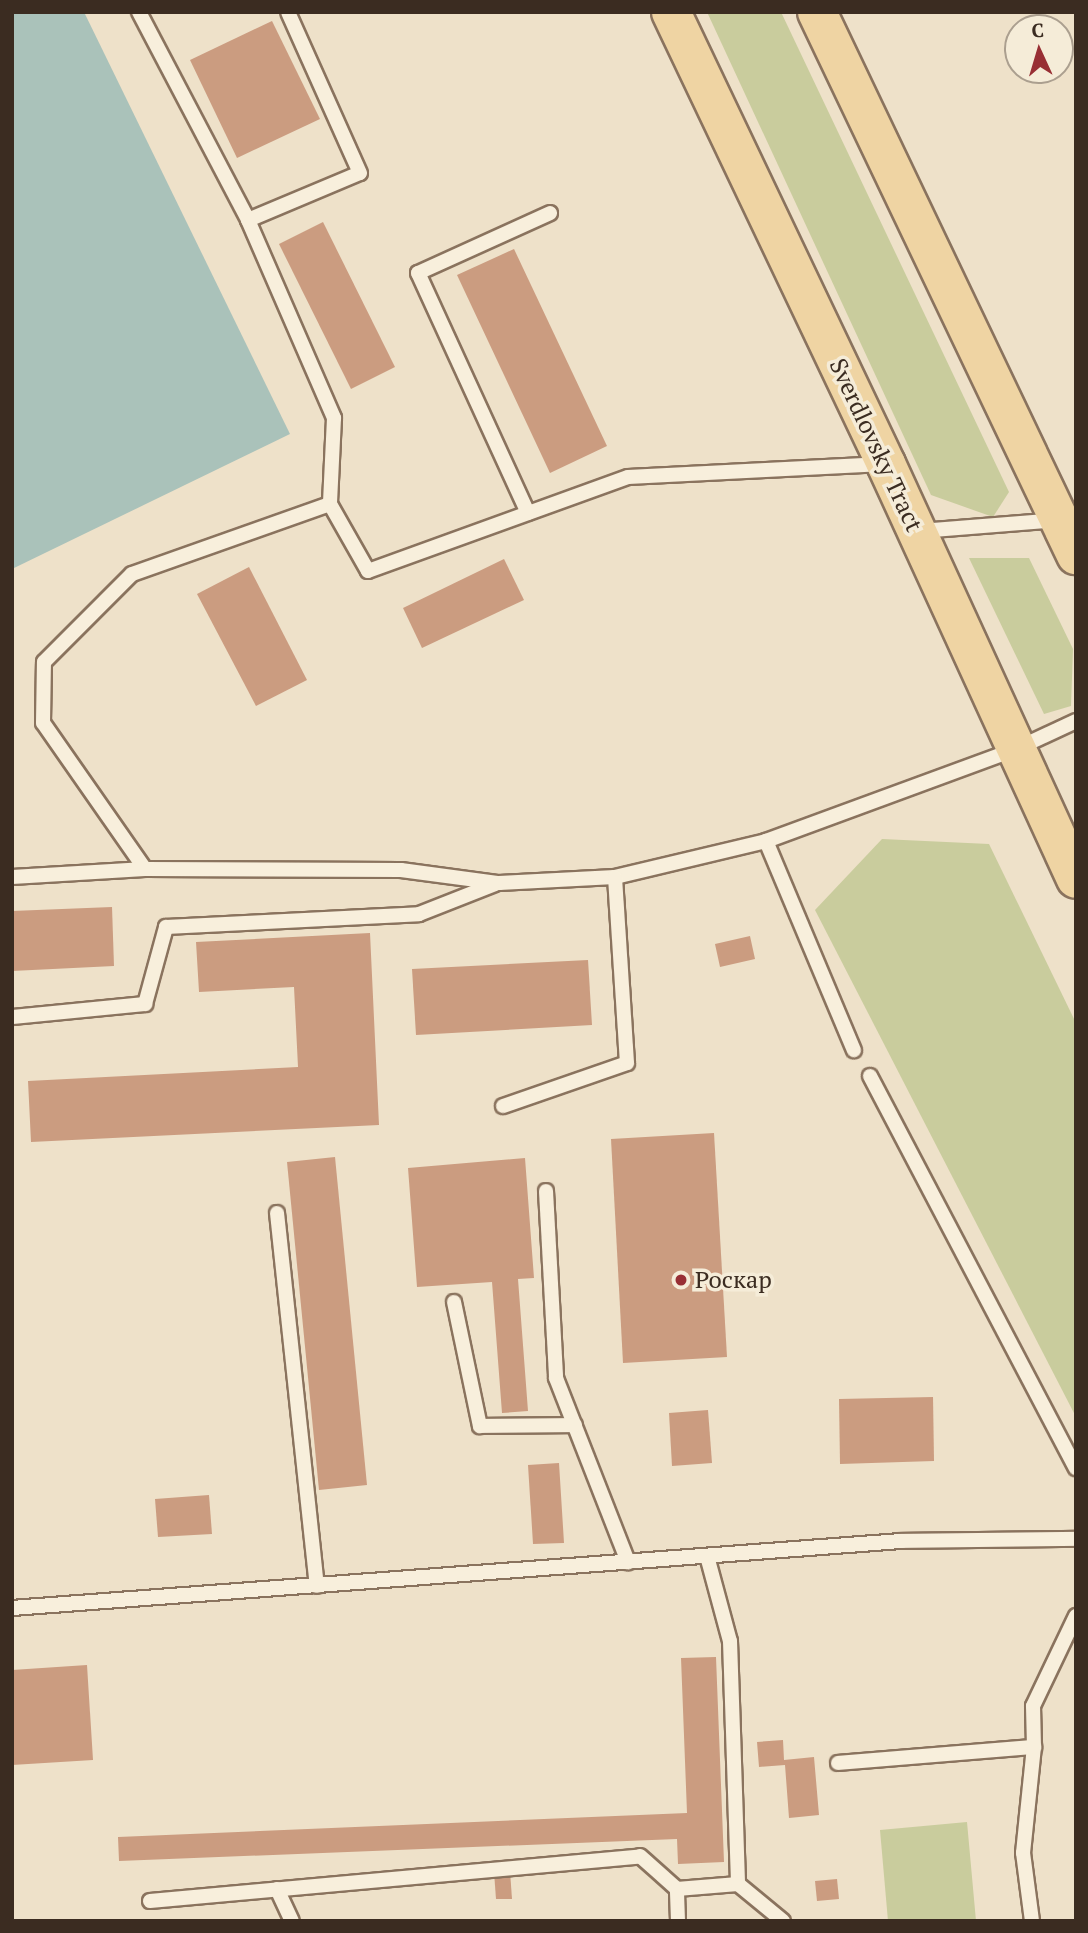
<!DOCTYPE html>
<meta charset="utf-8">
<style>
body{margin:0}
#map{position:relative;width:1088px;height:1933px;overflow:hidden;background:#eee1c9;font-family:"PT Serif",serif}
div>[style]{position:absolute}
.green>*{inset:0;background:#c9cc9d}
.water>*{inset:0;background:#aac2ba}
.building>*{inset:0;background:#cb9c80}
.roads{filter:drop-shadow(2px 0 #8a735e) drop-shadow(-2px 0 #8a735e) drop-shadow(0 2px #8a735e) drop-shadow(0 -2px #8a735e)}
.service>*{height:14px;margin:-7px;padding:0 7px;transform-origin:7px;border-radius:7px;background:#f8efdc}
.primary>*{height:38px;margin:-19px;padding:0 19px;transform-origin:19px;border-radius:19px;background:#efd4a3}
.dots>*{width:19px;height:19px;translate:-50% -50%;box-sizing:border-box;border:4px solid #f5ecd8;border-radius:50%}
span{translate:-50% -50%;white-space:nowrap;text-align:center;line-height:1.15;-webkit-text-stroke:7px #f5ecd8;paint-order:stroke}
.street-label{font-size:24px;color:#3b2c21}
.poi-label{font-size:24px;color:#3b2c21}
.left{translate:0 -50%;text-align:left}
.frame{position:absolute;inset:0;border:14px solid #3b2c21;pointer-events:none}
.north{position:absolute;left:1004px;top:14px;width:70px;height:70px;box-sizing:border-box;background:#f5ecd8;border:2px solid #ab9f8f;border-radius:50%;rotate:356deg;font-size:19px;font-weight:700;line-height:28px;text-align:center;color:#3b2c21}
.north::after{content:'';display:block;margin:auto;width:24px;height:32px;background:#982f34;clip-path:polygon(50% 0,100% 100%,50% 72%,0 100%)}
</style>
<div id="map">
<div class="green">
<i style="clip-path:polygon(707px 12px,781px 12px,1009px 492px,993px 517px,931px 495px)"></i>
<i style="clip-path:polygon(969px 558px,1029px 558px,1073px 649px,1071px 706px,1044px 714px)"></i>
<i style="clip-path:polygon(882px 839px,989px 844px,1076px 1023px,1076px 1417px,815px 910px)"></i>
<i style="clip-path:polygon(967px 1822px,976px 1921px,888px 1921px,880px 1830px)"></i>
</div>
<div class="water">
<i style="clip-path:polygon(12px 12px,84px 12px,290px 434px,12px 569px)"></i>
</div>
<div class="building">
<i style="clip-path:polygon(272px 21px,320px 119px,237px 158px,190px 60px)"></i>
<i style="clip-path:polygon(323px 222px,395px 367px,351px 389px,279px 244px)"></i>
<i style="clip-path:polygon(514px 249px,607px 446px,550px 473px,457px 275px)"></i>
<i style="clip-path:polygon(504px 559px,524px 600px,422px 648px,403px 608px)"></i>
<i style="clip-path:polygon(249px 567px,307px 680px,256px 706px,197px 594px)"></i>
<i style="clip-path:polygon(112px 907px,114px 966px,12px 971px,12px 911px)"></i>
<i style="clip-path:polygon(370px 933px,379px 1125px,31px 1142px,28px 1081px,298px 1067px,294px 987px,199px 992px,196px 942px)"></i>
<i style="clip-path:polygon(750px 936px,755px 959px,720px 967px,715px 944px)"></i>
<i style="clip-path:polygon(588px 960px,592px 1025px,416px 1035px,412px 969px)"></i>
<i style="clip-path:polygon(714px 1133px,727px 1357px,623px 1363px,611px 1139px)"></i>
<i style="clip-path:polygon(335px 1157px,367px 1485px,319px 1490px,287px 1162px)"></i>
<i style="clip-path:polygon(525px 1158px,534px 1278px,518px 1279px,528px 1411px,502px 1413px,492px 1282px,417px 1287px,408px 1168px)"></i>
<i style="clip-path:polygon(933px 1397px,934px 1461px,840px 1464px,839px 1399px)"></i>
<i style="clip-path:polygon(708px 1410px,712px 1463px,672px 1466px,669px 1413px)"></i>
<i style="clip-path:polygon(559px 1463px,564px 1543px,533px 1544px,528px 1465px)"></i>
<i style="clip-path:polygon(209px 1495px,212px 1534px,158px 1537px,155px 1499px)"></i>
<i style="clip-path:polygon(716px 1657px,724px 1862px,678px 1864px,677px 1839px,119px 1861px,118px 1837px,687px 1813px,681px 1658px)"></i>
<i style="clip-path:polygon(87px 1665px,93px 1760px,12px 1765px,12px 1670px)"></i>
<i style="clip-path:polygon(783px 1740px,784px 1760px,814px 1757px,819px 1815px,789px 1818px,785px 1765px,759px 1767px,757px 1742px)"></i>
<i style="clip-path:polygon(510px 1871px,512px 1899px,496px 1899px,494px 1872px)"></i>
<i style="clip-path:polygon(837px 1879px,839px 1899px,817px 1901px,815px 1881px)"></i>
</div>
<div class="roads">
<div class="service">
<i style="left:139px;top:12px;width:235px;rotate:62.3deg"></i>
<i style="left:248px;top:220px;width:216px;rotate:66.5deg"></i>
<i style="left:334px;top:418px;width:86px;rotate:92.7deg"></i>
<i style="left:330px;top:504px;width:77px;rotate:60.4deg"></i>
<i style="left:368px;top:571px;width:276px;rotate:-19.9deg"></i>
<i style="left:628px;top:477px;width:256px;rotate:-2.9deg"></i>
<i style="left:248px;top:220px;width:121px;rotate:-22.8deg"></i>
<i style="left:360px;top:173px;width:176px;rotate:-114.1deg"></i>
<i style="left:528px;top:513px;width:264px;rotate:-114.6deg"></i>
<i style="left:418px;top:273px;width:145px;rotate:-24.4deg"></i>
<i style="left:921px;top:531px;width:137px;rotate:-4.6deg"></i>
<i style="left:766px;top:841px;width:227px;rotate:67.2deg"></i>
<i style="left:145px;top:869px;width:178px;rotate:-124.9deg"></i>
<i style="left:43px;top:723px;width:61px;rotate:-89.1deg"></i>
<i style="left:44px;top:662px;width:124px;rotate:-45deg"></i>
<i style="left:132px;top:574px;width:210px;rotate:-19.5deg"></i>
<i style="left:12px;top:877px;width:133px;rotate:-3.4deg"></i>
<i style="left:145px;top:869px;width:256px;rotate:0.2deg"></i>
<i style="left:401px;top:870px;width:99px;rotate:7.6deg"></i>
<i style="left:499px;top:883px;width:116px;rotate:-3deg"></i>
<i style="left:615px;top:877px;width:155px;rotate:-13.4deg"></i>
<i style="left:766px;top:841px;width:266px;rotate:-20.2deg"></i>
<i style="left:1016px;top:749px;width:66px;rotate:-25deg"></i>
<i style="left:12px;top:1017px;width:134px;rotate:-5.6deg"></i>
<i style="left:145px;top:1004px;width:80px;rotate:-74.7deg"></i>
<i style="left:166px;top:927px;width:253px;rotate:-2.9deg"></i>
<i style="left:419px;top:914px;width:82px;rotate:-21.5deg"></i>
<i style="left:870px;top:1076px;width:443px;rotate:62.3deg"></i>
<i style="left:503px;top:1106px;width:131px;rotate:-19.1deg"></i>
<i style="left:627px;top:1063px;width:186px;rotate:-93.7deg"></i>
<i style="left:546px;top:1191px;width:187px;rotate:86.9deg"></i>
<i style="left:556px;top:1378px;width:198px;rotate:68.6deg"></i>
<i style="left:277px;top:1213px;width:375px;rotate:83.9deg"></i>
<i style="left:454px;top:1302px;width:127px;rotate:78.2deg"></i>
<i style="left:480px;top:1426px;width:95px;rotate:-0.6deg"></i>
<i style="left:707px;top:1556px;width:88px;rotate:74.9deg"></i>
<i style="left:730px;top:1641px;width:243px;rotate:88.1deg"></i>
<i style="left:12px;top:1608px;width:892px;rotate:-4.31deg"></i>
<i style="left:901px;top:1541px;width:175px;rotate:-0.7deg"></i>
<i style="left:838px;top:1763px;width:197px;rotate:-4.7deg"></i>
<i style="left:277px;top:1889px;width:35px;rotate:65deg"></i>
<i style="left:150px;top:1901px;width:492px;rotate:-5.2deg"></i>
<i style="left:640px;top:1856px;width:50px;rotate:41.7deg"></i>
<i style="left:678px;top:1921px;width:32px;rotate:-92deg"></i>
<i style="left:677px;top:1889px;width:61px;rotate:-4.7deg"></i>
<i style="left:738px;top:1884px;width:58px;rotate:39.4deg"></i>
<i style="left:1032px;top:1921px;width:69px;rotate:-97.5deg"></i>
<i style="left:1023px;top:1853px;width:107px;rotate:-84.1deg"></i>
<i style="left:1034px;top:1747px;width:41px;rotate:-91.4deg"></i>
<i style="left:1033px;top:1706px;width:100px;rotate:-64.5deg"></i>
</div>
<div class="primary">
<i style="left:671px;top:12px;width:501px;rotate:64.56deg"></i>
<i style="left:886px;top:464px;width:456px;rotate:65.4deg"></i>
<i style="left:817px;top:12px;width:602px;rotate:64.5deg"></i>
</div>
</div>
<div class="dots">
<i style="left:681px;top:1280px;background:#982f34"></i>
</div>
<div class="street-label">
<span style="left:876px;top:445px;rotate:65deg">Sverdlovsky Tract</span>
</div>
<div class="poi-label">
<span class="left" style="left:695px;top:1280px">Роскар</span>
</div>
<div class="frame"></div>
<div class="north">С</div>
</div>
